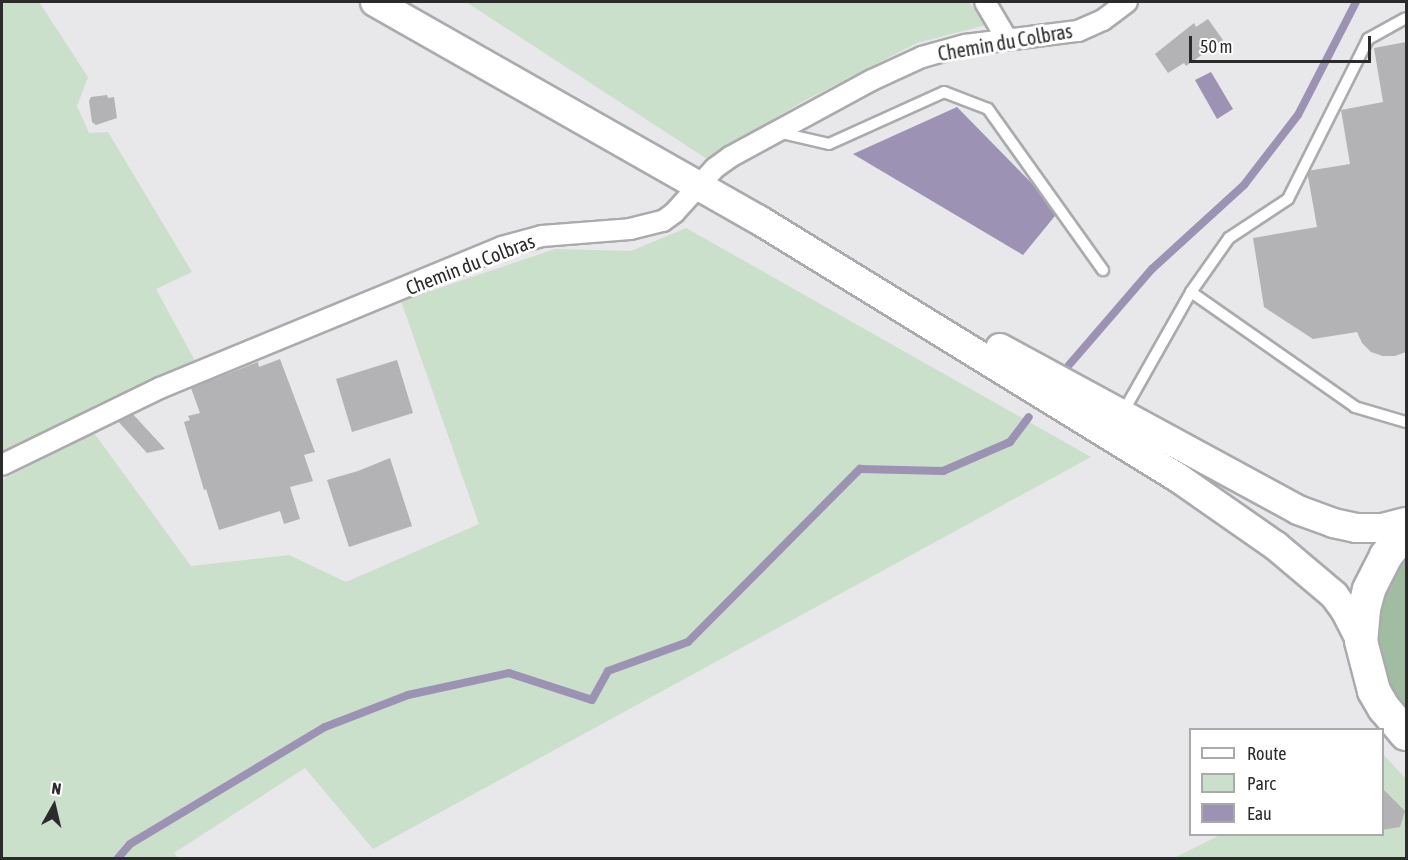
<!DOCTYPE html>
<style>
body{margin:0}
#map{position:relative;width:1408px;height:860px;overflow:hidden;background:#e8e7ea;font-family:"Asap Condensed",sans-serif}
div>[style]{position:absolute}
.green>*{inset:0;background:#cae0cb}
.forest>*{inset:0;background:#a1bda1}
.water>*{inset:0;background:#9c92b3}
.stream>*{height:8px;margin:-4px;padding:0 4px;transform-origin:4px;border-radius:4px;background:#9c92b3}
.building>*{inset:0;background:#b3b2b5}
.roads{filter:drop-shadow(2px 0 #abaaad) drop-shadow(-2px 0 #abaaad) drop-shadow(0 2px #abaaad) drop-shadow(0 -2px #abaaad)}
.service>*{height:10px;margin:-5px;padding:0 5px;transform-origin:5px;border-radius:5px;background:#fff}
.minor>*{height:20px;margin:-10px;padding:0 10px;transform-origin:10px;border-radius:10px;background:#fff}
.secondary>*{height:28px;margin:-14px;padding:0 14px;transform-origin:14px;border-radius:14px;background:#fff}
.primary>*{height:32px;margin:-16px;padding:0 16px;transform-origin:16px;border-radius:16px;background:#fff}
span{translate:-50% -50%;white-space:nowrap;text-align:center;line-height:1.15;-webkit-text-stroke:6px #fff;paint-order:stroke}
.street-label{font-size:20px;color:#2b2b2c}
.frame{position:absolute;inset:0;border:3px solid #2b2b2c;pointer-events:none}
.legend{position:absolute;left:1189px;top:728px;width:195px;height:108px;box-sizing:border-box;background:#fff;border:2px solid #aaaaab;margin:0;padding:8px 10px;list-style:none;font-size:18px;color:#2b2b2c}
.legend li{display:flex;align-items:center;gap:12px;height:30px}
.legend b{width:30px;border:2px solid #aaaaab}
.north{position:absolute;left:24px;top:776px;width:60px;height:60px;-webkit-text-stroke:4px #fff;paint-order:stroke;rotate:8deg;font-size:16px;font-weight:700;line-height:24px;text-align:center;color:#2b2b2c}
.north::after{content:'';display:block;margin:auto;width:21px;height:27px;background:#2b2b2c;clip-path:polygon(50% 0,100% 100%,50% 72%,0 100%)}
.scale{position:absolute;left:1189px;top:36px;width:182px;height:27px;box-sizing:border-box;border:3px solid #2b2b2c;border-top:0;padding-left:8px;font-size:18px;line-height:21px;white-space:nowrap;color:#2b2b2c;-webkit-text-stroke:4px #fff;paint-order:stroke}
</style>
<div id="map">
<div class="green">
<i style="clip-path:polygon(2px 2px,39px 2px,88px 77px,77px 106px,89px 133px,108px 132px,192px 272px,156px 289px,195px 361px,2px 457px)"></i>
<i style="clip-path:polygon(466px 2px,969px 2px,986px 25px,917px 43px,800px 103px,707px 159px)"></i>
<i style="clip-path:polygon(686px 228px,1091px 457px,373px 849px,305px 768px,174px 853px,178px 858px,2px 858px,2px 480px,94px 433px,191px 566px,289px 555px,346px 582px,479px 524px,401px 301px,555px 249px,631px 251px)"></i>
<i style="clip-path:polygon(1383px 754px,1406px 779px,1406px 858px,1174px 858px,1220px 835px,1382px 834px)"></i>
</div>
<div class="forest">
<i style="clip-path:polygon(1406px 551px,1406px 713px,1386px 680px,1379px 663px,1375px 624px,1385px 585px)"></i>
</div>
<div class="water">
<i style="clip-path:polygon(1211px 72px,1233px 109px,1217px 119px,1195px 80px)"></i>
<i style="clip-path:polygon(957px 107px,1059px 211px,1023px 255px,853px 154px)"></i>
</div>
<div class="stream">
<i style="left:1069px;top:365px;width:127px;rotate:-49.2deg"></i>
<i style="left:1152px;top:269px;width:125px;rotate:-42.4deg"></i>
<i style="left:1244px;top:185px;width:88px;rotate:-52.4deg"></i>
<i style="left:1298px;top:115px;width:127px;rotate:-62.8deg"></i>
<i style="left:118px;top:858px;width:18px;rotate:-49deg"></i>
<i style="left:130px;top:844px;width:227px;rotate:-31deg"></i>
<i style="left:325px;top:727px;width:89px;rotate:-21.1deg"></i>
<i style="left:408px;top:695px;width:103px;rotate:-12.3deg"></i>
<i style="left:509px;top:673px;width:87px;rotate:18deg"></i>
<i style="left:592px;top:700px;width:33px;rotate:-61deg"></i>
<i style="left:608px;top:671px;width:85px;rotate:-19.9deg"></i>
<i style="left:688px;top:642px;width:244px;rotate:-45.2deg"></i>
<i style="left:860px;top:469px;width:83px;rotate:1.4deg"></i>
<i style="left:943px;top:471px;width:73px;rotate:-23.4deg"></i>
<i style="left:1010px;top:442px;width:31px;rotate:-53deg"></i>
</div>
<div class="building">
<i style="clip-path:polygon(1208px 19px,1223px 40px,1186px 66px,1184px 63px,1168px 73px,1155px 54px,1194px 23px,1196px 27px)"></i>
<i style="clip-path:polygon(1406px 42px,1406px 352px,1395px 356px,1383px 356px,1371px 352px,1362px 343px,1357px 332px,1313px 339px,1264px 307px,1253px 238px,1317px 227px,1307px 171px,1350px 164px,1341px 110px,1383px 102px,1374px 48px)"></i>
<i style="clip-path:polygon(107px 95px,108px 98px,114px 97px,117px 118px,96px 125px,92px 122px,89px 101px,91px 97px)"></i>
<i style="clip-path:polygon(280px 359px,315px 452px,304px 455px,313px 481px,290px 487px,300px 519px,284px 524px,280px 511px,219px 530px,206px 489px,204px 490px,184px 422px,190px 420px,188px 416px,200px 413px,191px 388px,258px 362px,259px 367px)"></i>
<i style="clip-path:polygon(397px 360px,413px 413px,352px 432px,336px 379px)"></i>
<i style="clip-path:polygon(130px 411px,165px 449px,147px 453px,114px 417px)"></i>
<i style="clip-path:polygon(390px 458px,412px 526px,349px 547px,327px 480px,358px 471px)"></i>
<i style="clip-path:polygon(1383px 789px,1405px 811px,1400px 827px,1382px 830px)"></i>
</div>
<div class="roads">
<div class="service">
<i style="left:777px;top:132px;width:53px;rotate:13deg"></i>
<i style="left:829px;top:144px;width:126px;rotate:-24.3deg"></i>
<i style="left:944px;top:92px;width:47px;rotate:21.1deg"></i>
<i style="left:988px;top:109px;width:198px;rotate:54.5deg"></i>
<i style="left:1191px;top:292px;width:66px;rotate:-54.9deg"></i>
<i style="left:1229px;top:238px;width:71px;rotate:-33.5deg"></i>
<i style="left:1288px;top:199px;width:179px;rotate:-63.4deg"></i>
<i style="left:1368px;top:39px;width:43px;rotate:-28.9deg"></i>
<i style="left:1122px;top:414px;width:140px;rotate:-60.5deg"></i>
<i style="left:1191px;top:292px;width:200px;rotate:35deg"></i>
<i style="left:1355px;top:407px;width:53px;rotate:16.4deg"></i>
</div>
<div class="minor">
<i style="left:985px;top:2px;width:43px;rotate:59.3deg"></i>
<i style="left:2px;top:465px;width:176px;rotate:-26deg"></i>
<i style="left:160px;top:388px;width:370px;rotate:-22.4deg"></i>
<i style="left:502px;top:247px;width:41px;rotate:-15.4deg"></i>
<i style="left:542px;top:236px;width:88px;rotate:-4.5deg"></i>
<i style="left:630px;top:229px;width:34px;rotate:-14deg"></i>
<i style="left:663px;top:221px;width:14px;rotate:-36deg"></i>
<i style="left:674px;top:213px;width:61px;rotate:-47.7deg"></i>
<i style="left:715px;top:168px;width:19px;rotate:-36deg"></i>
<i style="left:730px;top:157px;width:162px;rotate:-28.5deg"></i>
<i style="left:872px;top:80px;width:55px;rotate:-24.7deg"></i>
<i style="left:922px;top:57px;width:45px;rotate:-15.6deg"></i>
<i style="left:965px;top:45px;width:114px;rotate:-7.1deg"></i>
<i style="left:1078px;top:31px;width:27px;rotate:-24deg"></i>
<i style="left:1103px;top:20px;width:30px;rotate:-37deg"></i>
</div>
<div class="secondary">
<i style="left:375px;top:2px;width:442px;rotate:29.6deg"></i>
<i style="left:759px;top:220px;width:491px;rotate:31.6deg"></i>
<i style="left:1177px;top:477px;width:121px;rotate:34.9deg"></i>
<i style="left:1276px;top:546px;width:76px;rotate:40.2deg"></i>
<i style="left:1334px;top:595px;width:19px;rotate:54deg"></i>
<i style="left:1345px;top:610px;width:35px;rotate:63deg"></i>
<i style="left:1000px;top:348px;width:339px;rotate:28.5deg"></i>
<i style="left:1298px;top:510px;width:37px;rotate:20deg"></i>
<i style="left:1333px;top:523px;width:24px;rotate:12deg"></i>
<i style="left:1356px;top:528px;width:26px"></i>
<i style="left:1382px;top:528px;width:25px;rotate:-14deg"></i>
</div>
<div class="primary">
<i style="left:1406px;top:531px;width:32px;rotate:129deg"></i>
<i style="left:1386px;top:556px;width:38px;rotate:117deg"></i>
<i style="left:1369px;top:590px;width:20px;rotate:105deg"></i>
<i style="left:1364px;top:609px;width:32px;rotate:95deg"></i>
<i style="left:1361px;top:641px;width:52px;rotate:75.4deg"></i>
<i style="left:1374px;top:691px;width:20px;rotate:60deg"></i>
<i style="left:1384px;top:708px;width:34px;rotate:50deg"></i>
</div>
</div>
<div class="street-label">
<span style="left:1005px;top:42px;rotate:-10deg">Chemin du Colbras</span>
<span style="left:470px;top:264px;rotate:-21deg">Chemin du Colbras</span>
</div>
<div class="frame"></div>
<ul class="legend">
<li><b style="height:8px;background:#fff"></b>Route</li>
<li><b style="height:16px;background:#cae0cb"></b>Parc</li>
<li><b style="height:16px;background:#9c92b3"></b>Eau</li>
</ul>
<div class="north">N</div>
<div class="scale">50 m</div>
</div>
